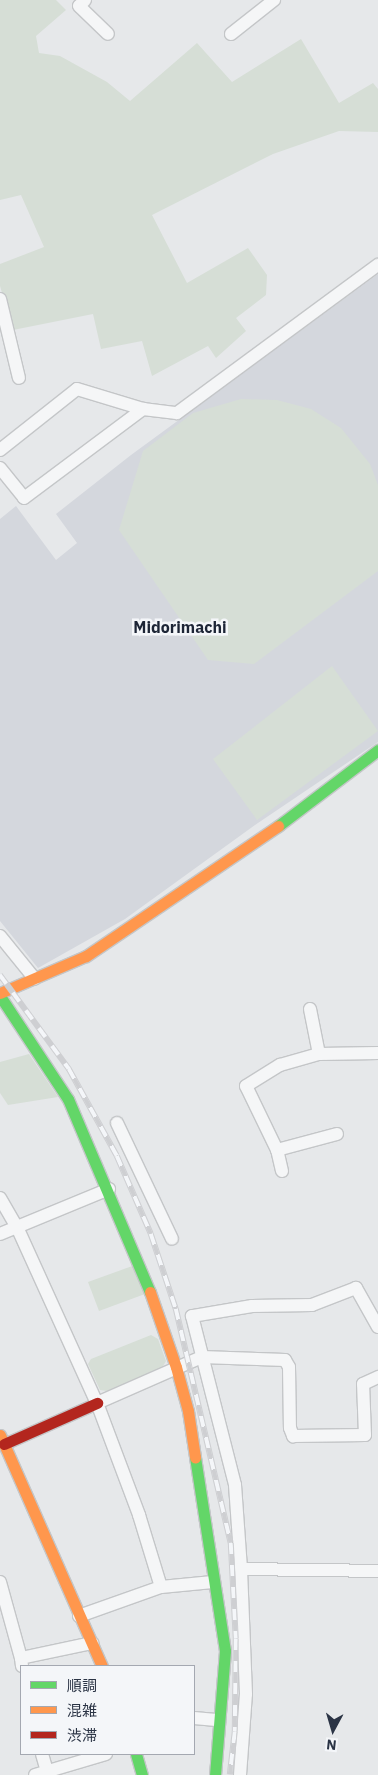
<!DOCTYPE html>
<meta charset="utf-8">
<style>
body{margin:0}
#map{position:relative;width:378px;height:1775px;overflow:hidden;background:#e6e8ea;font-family:"IBM Plex Sans","Noto Sans JP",sans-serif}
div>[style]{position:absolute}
.built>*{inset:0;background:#d4d7dd}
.green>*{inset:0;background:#d6ded6}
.roads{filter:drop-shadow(1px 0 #c4c6c8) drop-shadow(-1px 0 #c4c6c8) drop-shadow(0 1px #c4c6c8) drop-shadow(0 -1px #c4c6c8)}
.street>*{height:12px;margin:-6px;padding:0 6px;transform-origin:6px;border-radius:6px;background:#f5f6f7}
.fast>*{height:11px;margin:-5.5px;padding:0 5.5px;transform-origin:5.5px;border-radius:5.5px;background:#63d668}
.slow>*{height:11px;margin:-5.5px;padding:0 5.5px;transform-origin:5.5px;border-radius:5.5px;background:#ff974d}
.jam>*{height:11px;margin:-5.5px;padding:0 5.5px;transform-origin:5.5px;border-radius:5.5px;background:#b3261e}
.rail>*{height:5.5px;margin-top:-2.75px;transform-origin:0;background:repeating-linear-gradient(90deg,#f4f6f9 0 11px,#cecfd2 0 22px);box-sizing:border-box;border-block:1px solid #cecfd2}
span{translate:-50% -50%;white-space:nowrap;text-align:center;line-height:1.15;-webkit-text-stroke:5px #f4f6f9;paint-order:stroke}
.neighbourhood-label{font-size:16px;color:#1d2536;font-weight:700}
.legend{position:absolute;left:20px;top:1665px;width:175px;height:90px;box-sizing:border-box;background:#f4f6f9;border:1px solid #a4a8b1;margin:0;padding:6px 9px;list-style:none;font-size:15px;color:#2b3445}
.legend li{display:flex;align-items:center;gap:10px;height:25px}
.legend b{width:25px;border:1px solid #a4a8b1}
.north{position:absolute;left:308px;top:1705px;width:50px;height:50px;-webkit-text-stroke:4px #f4f6f9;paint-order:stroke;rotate:186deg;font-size:14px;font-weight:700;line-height:20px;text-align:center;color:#2b3445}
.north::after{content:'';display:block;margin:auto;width:18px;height:22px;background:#2b3445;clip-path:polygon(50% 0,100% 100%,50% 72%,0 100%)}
</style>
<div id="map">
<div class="built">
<i style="clip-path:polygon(378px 274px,378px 742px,255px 825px,125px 919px,38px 968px,0 921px,0 519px,16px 506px,56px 560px,77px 543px,56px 514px,131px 455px)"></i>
</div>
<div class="green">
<i style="clip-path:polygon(0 0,56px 0,66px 10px,36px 36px,39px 53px,60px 56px,107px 82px,130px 101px,197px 43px,232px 82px,301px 39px,339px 103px,373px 83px,378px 89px,378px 132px,339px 131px,273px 154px,152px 215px,187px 283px,248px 248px,267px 275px,266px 295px,236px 318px,246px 331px,216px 358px,208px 346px,152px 376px,142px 341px,101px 349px,93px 314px,13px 330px,0 286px,0 264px,44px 247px,21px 195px,0 200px)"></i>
<i style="clip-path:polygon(241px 399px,277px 400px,311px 409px,341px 428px,370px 464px,378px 485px,378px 571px,254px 664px,208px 660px,119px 530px,143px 451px,193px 413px)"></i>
<i style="clip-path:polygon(332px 666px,378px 731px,257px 820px,213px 759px)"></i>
<i style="clip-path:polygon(29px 1054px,58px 1097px,8px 1105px,0 1093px,0 1062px)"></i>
<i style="clip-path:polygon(135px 1265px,145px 1294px,99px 1311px,88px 1282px)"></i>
<i style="clip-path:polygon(151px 1335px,158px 1339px,166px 1361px,162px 1368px,107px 1391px,100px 1390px,88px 1364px,91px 1359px)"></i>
</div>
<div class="roads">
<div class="street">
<i style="left:85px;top:0;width:8px;rotate:135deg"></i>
<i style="left:79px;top:6px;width:40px;rotate:44deg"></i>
<i style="left:231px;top:34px;width:55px;rotate:-38.3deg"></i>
<i style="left:0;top:299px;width:81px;rotate:76.5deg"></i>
<i style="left:0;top:450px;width:98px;rotate:-38.4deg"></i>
<i style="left:77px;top:389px;width:69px;rotate:16.9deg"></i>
<i style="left:143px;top:409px;width:34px;rotate:7deg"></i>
<i style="left:177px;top:413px;width:250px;rotate:-36.4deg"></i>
<i style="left:0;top:468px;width:38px;rotate:51deg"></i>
<i style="left:24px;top:498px;width:149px;rotate:-36.8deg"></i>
<i style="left:0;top:936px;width:55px;rotate:50.9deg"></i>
<i style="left:310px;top:1009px;width:46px;rotate:78.7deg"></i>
<i style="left:117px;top:1123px;width:128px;rotate:64.6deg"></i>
<i style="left:277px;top:1150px;width:62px;rotate:-14.9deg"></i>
<i style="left:282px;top:1171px;width:22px;rotate:-103deg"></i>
<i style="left:277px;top:1150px;width:71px;rotate:-115.8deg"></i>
<i style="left:246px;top:1086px;width:40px;rotate:-32deg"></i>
<i style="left:280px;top:1065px;width:41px;rotate:-15.8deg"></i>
<i style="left:319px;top:1054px;width:59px;rotate:-1deg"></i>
<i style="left:0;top:1198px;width:34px;rotate:60deg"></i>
<i style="left:17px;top:1227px;width:193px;rotate:65.6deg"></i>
<i style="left:97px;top:1403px;width:120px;rotate:69.4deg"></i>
<i style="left:139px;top:1515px;width:75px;rotate:73deg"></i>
<i style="left:0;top:1234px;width:118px;rotate:-22.4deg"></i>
<i style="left:378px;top:1327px;width:45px;rotate:-119.4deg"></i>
<i style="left:356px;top:1288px;width:47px;rotate:158.9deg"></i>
<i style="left:312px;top:1305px;width:60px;rotate:179deg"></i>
<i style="left:252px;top:1306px;width:61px;rotate:170.5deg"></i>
<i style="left:192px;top:1316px;width:174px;rotate:75.7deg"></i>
<i style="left:235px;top:1485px;width:84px;rotate:85.9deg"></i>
<i style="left:241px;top:1569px;width:137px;rotate:0.8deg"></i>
<i style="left:97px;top:1403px;width:115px;rotate:-23.7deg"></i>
<i style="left:202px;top:1357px;width:83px;rotate:2.1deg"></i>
<i style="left:285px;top:1360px;width:8px;rotate:60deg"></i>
<i style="left:289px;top:1367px;width:61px;rotate:89.1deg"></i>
<i style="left:290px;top:1428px;width:9px;rotate:69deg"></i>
<i style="left:293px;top:1436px;width:72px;rotate:-0.8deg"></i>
<i style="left:365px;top:1435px;width:51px;rotate:-92.2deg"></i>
<i style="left:363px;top:1384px;width:17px;rotate:-25deg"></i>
<i style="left:0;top:1582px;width:79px;rotate:74.6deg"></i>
<i style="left:79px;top:1616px;width:87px;rotate:-19.5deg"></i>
<i style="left:161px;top:1587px;width:52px;rotate:-5.5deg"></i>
<i style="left:22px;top:1666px;width:8px;rotate:-97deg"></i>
<i style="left:21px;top:1658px;width:73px;rotate:-11.9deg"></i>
<i style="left:194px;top:1718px;width:25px;rotate:5deg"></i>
<i style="left:42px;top:1754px;width:19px;rotate:74deg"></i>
<i style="left:35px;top:1775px;width:74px;rotate:-16.5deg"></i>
<i style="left:240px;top:1775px;width:81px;rotate:-85.8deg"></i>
<i style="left:246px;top:1694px;width:125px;rotate:-92.3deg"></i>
</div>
<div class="fast">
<i style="left:278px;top:826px;width:126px;rotate:-37.2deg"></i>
<i style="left:0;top:996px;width:123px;rotate:56.6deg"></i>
<i style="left:68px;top:1099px;width:210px;rotate:67deg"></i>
<i style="left:195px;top:1457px;width:196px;rotate:81.2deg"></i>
<i style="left:225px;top:1651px;width:124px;rotate:94.6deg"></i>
<i style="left:136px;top:1754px;width:22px;rotate:74deg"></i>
</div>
<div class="slow">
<i style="left:0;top:993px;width:94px;rotate:-23.3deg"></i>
<i style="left:86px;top:956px;width:232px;rotate:-34.1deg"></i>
<i style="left:150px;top:1292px;width:79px;rotate:70.9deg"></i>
<i style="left:176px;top:1367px;width:46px;rotate:74.7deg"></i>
<i style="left:188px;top:1411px;width:47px;rotate:81.3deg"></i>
<i style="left:0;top:1435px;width:253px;rotate:66.2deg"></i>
</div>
<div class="jam">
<i style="left:4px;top:1444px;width:102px;rotate:-23.8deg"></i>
</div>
</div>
<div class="rail">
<i style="left:0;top:975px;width:117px;rotate:53.7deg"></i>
<i style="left:69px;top:1069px;width:99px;rotate:61.1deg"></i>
<i style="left:117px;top:1156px;width:85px;rotate:66.4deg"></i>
<i style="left:151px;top:1234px;width:79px;rotate:71.6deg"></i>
<i style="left:176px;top:1309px;width:240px;rotate:76.8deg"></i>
<i style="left:231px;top:1543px;width:96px;rotate:87deg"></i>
<i style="left:236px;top:1639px;width:93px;rotate:90.6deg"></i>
<i style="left:235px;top:1732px;width:43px;rotate:96.6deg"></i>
</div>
<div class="neighbourhood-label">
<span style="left:180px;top:627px">Midorimachi</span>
</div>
<ul class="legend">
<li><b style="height:6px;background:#63d668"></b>順調</li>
<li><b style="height:6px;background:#ff974d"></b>混雑</li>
<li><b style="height:6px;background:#b3261e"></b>渋滞</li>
</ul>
<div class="north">N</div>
</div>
